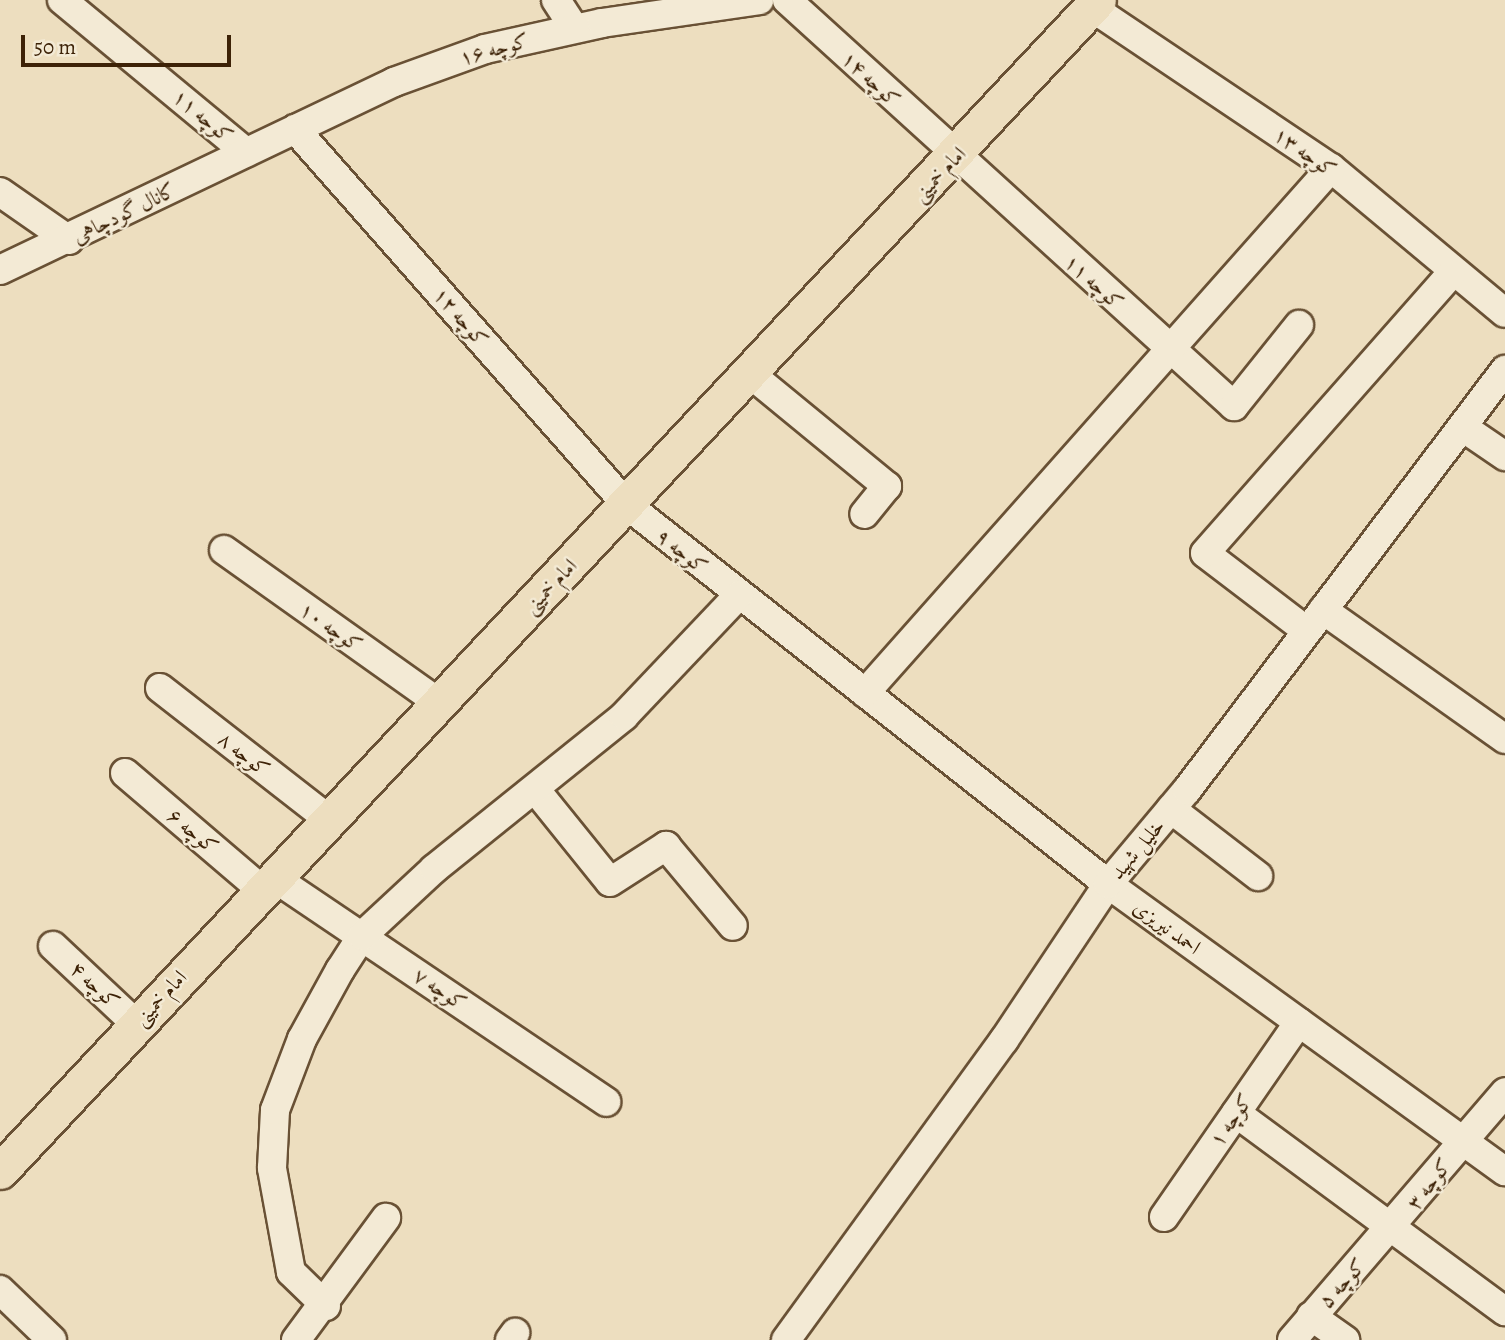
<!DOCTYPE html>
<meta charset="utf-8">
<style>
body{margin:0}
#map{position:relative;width:1505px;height:1340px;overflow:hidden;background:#eddebf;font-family:Alegreya,Amiri,serif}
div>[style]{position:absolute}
.roads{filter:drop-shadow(2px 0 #695135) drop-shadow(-2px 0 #695135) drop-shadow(0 2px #695135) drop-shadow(0 -2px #695135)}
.minor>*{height:28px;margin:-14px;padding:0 14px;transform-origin:14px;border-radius:14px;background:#f3ead5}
.major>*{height:35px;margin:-17.5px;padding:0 17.5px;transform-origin:17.5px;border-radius:17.5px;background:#eddebf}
span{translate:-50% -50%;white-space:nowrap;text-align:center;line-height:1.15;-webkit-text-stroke:5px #f3ead5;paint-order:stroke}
.street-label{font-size:21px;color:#3d2207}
.scale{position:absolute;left:21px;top:35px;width:210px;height:32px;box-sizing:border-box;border:4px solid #3d2207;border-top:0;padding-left:9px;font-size:21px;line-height:24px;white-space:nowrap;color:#3d2207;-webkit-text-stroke:5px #f3ead5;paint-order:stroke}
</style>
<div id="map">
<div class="roads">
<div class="minor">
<i style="left:62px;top:0;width:239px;rotate:39.6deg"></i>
<i style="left:556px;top:0;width:33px;rotate:57deg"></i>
<i style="left:787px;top:0;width:604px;rotate:42.25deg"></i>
<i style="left:1234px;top:406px;width:104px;rotate:-51.3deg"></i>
<i style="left:1091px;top:7px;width:289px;rotate:33.9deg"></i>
<i style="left:1331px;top:168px;width:226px;rotate:39.8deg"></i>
<i style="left:295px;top:129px;width:502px;rotate:48.56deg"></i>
<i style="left:627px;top:505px;width:612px;rotate:38.24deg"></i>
<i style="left:1108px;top:884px;width:490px;rotate:35.9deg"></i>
<i style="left:0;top:192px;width:84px;rotate:34.8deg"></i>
<i style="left:0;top:270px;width:437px;rotate:-25.5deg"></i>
<i style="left:394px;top:82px;width:97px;rotate:-19.9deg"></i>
<i style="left:485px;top:49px;width:120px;rotate:-12.5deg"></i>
<i style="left:602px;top:23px;width:159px;rotate:-8.3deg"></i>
<i style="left:748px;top:372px;width:180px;rotate:39.4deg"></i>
<i style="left:887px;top:486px;width:36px;rotate:129deg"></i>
<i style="left:1464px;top:428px;width:50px;rotate:34.3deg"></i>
<i style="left:224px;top:550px;width:264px;rotate:35.4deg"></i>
<i style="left:1323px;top:610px;width:223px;rotate:35.3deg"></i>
<i style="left:1307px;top:631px;width:128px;rotate:-142.6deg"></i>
<i style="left:1205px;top:553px;width:372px;rotate:-48.6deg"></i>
<i style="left:160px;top:688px;width:213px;rotate:37.9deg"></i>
<i style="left:865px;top:693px;width:702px;rotate:-48.41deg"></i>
<i style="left:125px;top:773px;width:179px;rotate:40.5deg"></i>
<i style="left:535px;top:789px;width:119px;rotate:51.1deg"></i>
<i style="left:610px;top:882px;width:67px;rotate:-32.7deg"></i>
<i style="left:666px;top:846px;width:104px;rotate:50.1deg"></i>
<i style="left:1171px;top:809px;width:110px;rotate:37.6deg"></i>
<i style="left:273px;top:877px;width:402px;rotate:34deg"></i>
<i style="left:53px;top:946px;width:114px;rotate:43.2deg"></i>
<i style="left:1236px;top:1113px;width:334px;rotate:36.4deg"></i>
<i style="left:1164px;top:1217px;width:237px;rotate:-55.3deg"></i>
<i style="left:0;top:1290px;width:72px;rotate:43.9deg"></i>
<i style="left:326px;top:1306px;width:49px;rotate:-135.8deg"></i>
<i style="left:291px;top:1272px;width:106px;rotate:-100.4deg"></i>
<i style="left:272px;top:1168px;width:58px;rotate:-87deg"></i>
<i style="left:275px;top:1110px;width:76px;rotate:-69.2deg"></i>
<i style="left:302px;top:1039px;width:79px;rotate:-61.2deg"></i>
<i style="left:340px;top:970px;width:40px;rotate:-57.1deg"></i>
<i style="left:362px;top:936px;width:98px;rotate:-42.9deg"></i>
<i style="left:434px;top:869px;width:244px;rotate:-38.8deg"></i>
<i style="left:624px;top:716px;width:166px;rotate:-46.5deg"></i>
<i style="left:1311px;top:1316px;width:42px;rotate:35.2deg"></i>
<i style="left:296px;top:1340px;width:152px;rotate:-53.6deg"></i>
<i style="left:510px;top:1340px;width:9px;rotate:-54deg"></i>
<i style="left:786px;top:1340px;width:371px;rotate:-54deg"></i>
<i style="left:1004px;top:1040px;width:187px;rotate:-56.3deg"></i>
<i style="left:1108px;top:884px;width:123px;rotate:-50deg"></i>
<i style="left:1187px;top:790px;width:527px;rotate:-52.87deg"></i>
<i style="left:1292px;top:1340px;width:327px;rotate:-49.3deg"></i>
</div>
<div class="major">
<i style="left:0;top:1171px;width:1605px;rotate:-46.84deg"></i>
</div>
</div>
<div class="street-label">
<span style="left:494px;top:49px;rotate:-15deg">کوچه ۱۶</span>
<span style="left:871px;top:79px;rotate:43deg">کوچه ۱۴</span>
<span style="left:203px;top:116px;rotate:40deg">کوچه ۱۱</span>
<span style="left:1305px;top:152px;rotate:35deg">کوچه ۱۳</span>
<span style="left:939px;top:174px;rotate:-46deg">امام خمینی</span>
<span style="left:124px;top:213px;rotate:-26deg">کانال گودچاهی</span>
<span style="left:1094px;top:282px;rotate:42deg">کوچه ۱۱</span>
<span style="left:461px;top:317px;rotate:49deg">کوچه ۱۲</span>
<span style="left:682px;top:551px;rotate:39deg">کوچه ۹</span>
<span style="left:550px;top:586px;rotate:-46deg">امام خمینی</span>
<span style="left:331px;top:627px;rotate:35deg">کوچه ۱۰</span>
<span style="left:244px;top:754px;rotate:38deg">کوچه ۸</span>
<span style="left:193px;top:831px;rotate:40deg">کوچه ۶</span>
<span style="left:1137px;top:849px;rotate:-50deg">خلیل شهید</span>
<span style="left:1167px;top:927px;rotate:36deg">احمد نیریزی</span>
<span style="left:95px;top:985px;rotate:43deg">کوچه ۴</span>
<span style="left:440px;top:989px;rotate:34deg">کوچه ۷</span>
<span style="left:160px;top:998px;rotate:-47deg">امام خمینی</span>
<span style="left:1231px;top:1120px;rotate:-55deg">کوچه ۱</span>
<span style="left:1429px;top:1184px;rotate:-52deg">کوچه ۳</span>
<span style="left:1342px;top:1283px;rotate:-47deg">کوچه ۵</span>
</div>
<div class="scale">50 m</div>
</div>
